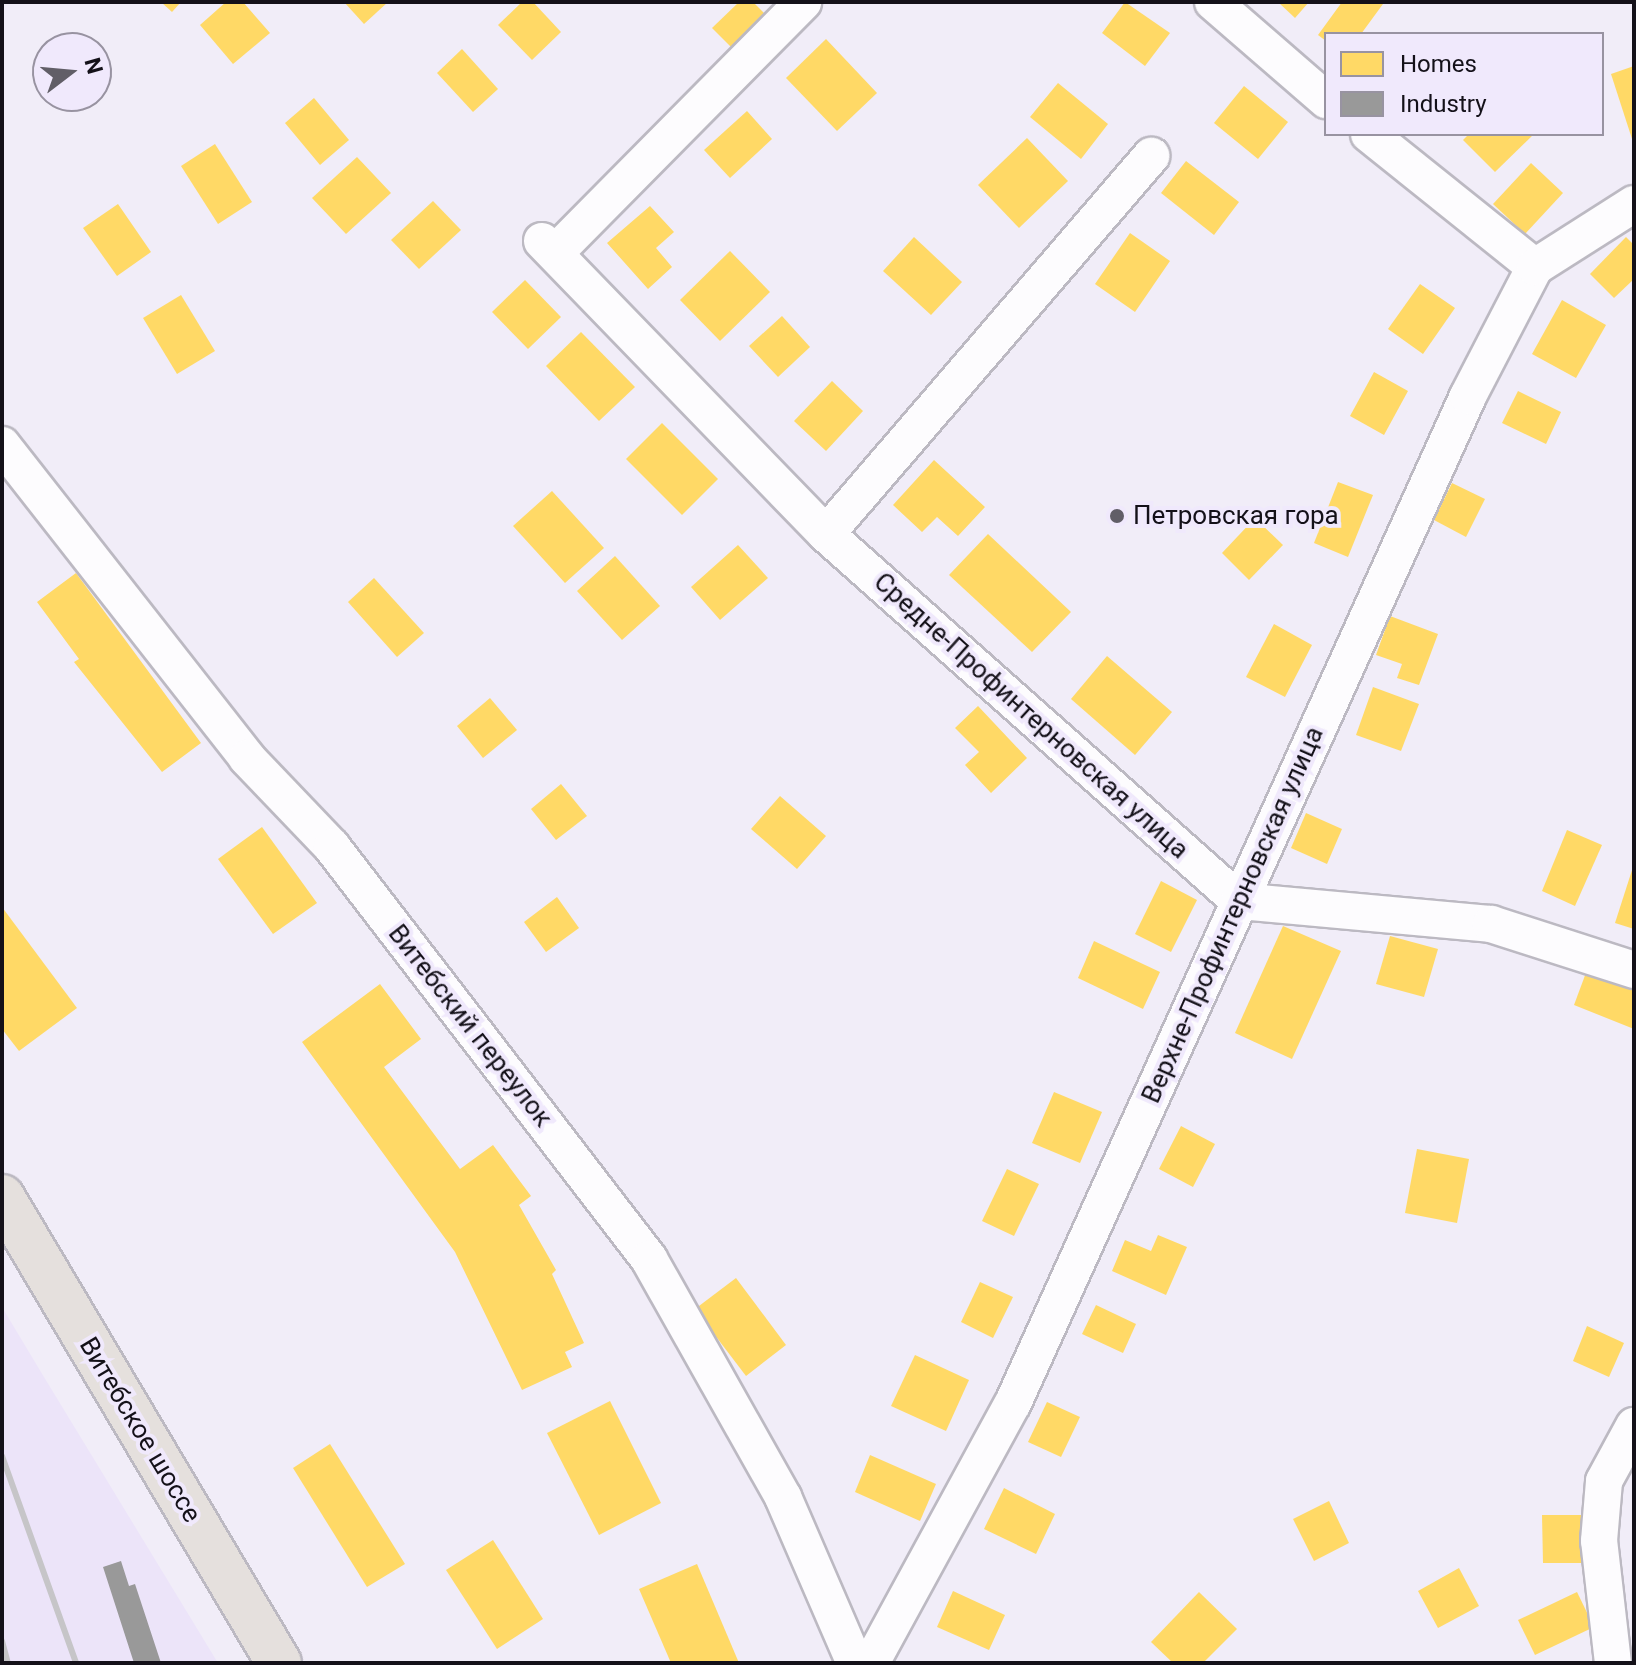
<!DOCTYPE html>
<meta charset="utf-8">
<style>
body{margin:0}
#map{position:relative;width:1636px;height:1665px;overflow:hidden;background:#f1edf8;font-family:Roboto,sans-serif}
div>[style]{position:absolute}
.built>*{inset:0;background:#ece4f9}
.homes>*{inset:0;background:#ffd966}
.industry>*{inset:0;background:#999}
.roads{filter:drop-shadow(2px 0 #bcb9c2) drop-shadow(-2px 0 #bcb9c2) drop-shadow(0 2px #bcb9c2) drop-shadow(0 -2px #bcb9c2)}
.street>*{height:36px;margin:-18px;padding:0 18px;transform-origin:18px;border-radius:18px;background:#fdfcfe}
.primary>*{height:44px;margin:-22px;padding:0 22px;transform-origin:22px;border-radius:22px;background:#e5e0dd}
.rail>*{height:6px;margin:-3px;padding:0 3px;transform-origin:3px;border-radius:3px;background:#c6c5c8}
.dots>*{width:22px;height:22px;translate:-50% -50%;box-sizing:border-box;border:4px solid #f0e9fc;border-radius:50%}
span{translate:-50% -50%;white-space:nowrap;text-align:center;line-height:1.15;-webkit-text-stroke:8px #f0e9fc;paint-order:stroke}
.poi-label{font-size:26px;color:#141119}
.left{translate:0 -50%;text-align:left}
.street-label{font-size:26px;color:#141119}
.frame{position:absolute;inset:0;border:4px solid #141119;pointer-events:none}
.legend{position:absolute;left:1324px;top:32px;width:280px;height:104px;box-sizing:border-box;background:#f0e9fc;border:2px solid #9893a1;margin:0;padding:10px 14px;list-style:none;font-size:24px;color:#141119}
.legend li{display:flex;align-items:center;gap:16px;height:40px}
.legend b{width:40px;border:2px solid #9893a1}
.north{position:absolute;left:32px;top:32px;width:80px;height:80px;box-sizing:border-box;background:#f0e9fc;border:2px solid #9893a1;border-radius:50%;rotate:74deg;font-size:22px;font-weight:700;line-height:32px;text-align:center;color:#141119}
.north::after{content:'';display:block;margin:auto;width:28px;height:36px;background:#615e67;clip-path:polygon(50% 0,100% 100%,50% 72%,0 100%)}
</style>
<div id="map">
<div class="built">
<i style="clip-path:polygon(2px 1307px,44px 1377px,218px 1663px,2px 1663px)"></i>
</div>
<div class="homes">
<i style="clip-path:polygon(161px 2px,181px 2px,172px 12px)"></i>
<i style="clip-path:polygon(226px 2px,243px 2px,270px 33px,233px 64px,200px 25px)"></i>
<i style="clip-path:polygon(344px 2px,388px 2px,364px 24px)"></i>
<i style="clip-path:polygon(522px 2px,533px 2px,561px 32px,532px 60px,498px 25px)"></i>
<i style="clip-path:polygon(739px 2px,753px 2px,770px 19px,736px 52px,712px 28px)"></i>
<i style="clip-path:polygon(1125px 2px,1170px 33px,1145px 66px,1102px 33px)"></i>
<i style="clip-path:polygon(1278px 2px,1309px 2px,1295px 18px)"></i>
<i style="clip-path:polygon(1342px 2px,1383px 4px,1361px 34px,1326px 34px,1326px 41px,1318px 35px)"></i>
<i style="clip-path:polygon(826px 39px,877px 93px,837px 131px,786px 78px)"></i>
<i style="clip-path:polygon(462px 49px,498px 89px,473px 112px,437px 73px)"></i>
<i style="clip-path:polygon(1634px 66px,1634px 142px,1633px 142px,1611px 74px)"></i>
<i style="clip-path:polygon(1058px 83px,1108px 124px,1081px 159px,1030px 117px)"></i>
<i style="clip-path:polygon(1244px 86px,1288px 122px,1258px 159px,1214px 123px)"></i>
<i style="clip-path:polygon(314px 98px,349px 140px,320px 165px,285px 123px)"></i>
<i style="clip-path:polygon(747px 111px,772px 139px,730px 178px,704px 150px)"></i>
<i style="clip-path:polygon(1469px 134px,1534px 134px,1495px 172px,1463px 140px)"></i>
<i style="clip-path:polygon(1027px 138px,1068px 181px,1019px 228px,978px 185px)"></i>
<i style="clip-path:polygon(215px 144px,252px 202px,218px 224px,181px 166px)"></i>
<i style="clip-path:polygon(357px 157px,391px 193px,346px 234px,312px 198px)"></i>
<i style="clip-path:polygon(1186px 161px,1239px 202px,1214px 235px,1161px 193px)"></i>
<i style="clip-path:polygon(1531px 163px,1563px 193px,1525px 234px,1493px 204px)"></i>
<i style="clip-path:polygon(433px 201px,461px 230px,419px 269px,391px 240px)"></i>
<i style="clip-path:polygon(118px 204px,151px 252px,117px 276px,83px 228px)"></i>
<i style="clip-path:polygon(650px 206px,674px 232px,656px 248px,672px 267px,648px 289px,607px 243px)"></i>
<i style="clip-path:polygon(1130px 233px,1170px 261px,1135px 312px,1095px 284px)"></i>
<i style="clip-path:polygon(914px 237px,962px 282px,931px 315px,883px 271px)"></i>
<i style="clip-path:polygon(1626px 237px,1634px 245px,1634px 279px,1614px 298px,1590px 274px)"></i>
<i style="clip-path:polygon(730px 251px,770px 292px,720px 341px,680px 300px)"></i>
<i style="clip-path:polygon(525px 280px,561px 317px,528px 349px,492px 312px)"></i>
<i style="clip-path:polygon(1420px 284px,1455px 308px,1423px 354px,1388px 329px)"></i>
<i style="clip-path:polygon(181px 295px,215px 351px,177px 374px,143px 318px)"></i>
<i style="clip-path:polygon(1562px 300px,1606px 325px,1576px 378px,1532px 354px)"></i>
<i style="clip-path:polygon(782px 316px,810px 347px,778px 377px,749px 346px)"></i>
<i style="clip-path:polygon(581px 332px,635px 387px,599px 421px,546px 366px)"></i>
<i style="clip-path:polygon(1374px 372px,1408px 391px,1384px 435px,1350px 416px)"></i>
<i style="clip-path:polygon(832px 381px,863px 411px,826px 451px,794px 421px)"></i>
<i style="clip-path:polygon(1518px 391px,1561px 412px,1546px 444px,1502px 423px)"></i>
<i style="clip-path:polygon(662px 423px,718px 479px,682px 515px,626px 459px)"></i>
<i style="clip-path:polygon(934px 460px,985px 507px,958px 536px,937px 517px,922px 532px,893px 505px)"></i>
<i style="clip-path:polygon(1338px 482px,1373px 495px,1348px 557px,1314px 543px)"></i>
<i style="clip-path:polygon(1452px 483px,1485px 499px,1466px 537px,1434px 520px)"></i>
<i style="clip-path:polygon(552px 491px,604px 548px,565px 583px,513px 526px)"></i>
<i style="clip-path:polygon(1255px 518px,1283px 545px,1249px 580px,1222px 553px)"></i>
<i style="clip-path:polygon(988px 534px,1071px 612px,1032px 652px,949px 575px)"></i>
<i style="clip-path:polygon(738px 545px,768px 578px,720px 620px,691px 587px)"></i>
<i style="clip-path:polygon(615px 556px,660px 606px,622px 640px,577px 591px)"></i>
<i style="clip-path:polygon(76px 573px,201px 743px,162px 772px,74px 662px,79px 659px,37px 602px)"></i>
<i style="clip-path:polygon(374px 578px,424px 633px,397px 657px,348px 602px)"></i>
<i style="clip-path:polygon(1390px 616px,1438px 634px,1419px 685px,1397px 678px,1402px 664px,1376px 655px)"></i>
<i style="clip-path:polygon(1274px 624px,1312px 645px,1285px 697px,1246px 677px)"></i>
<i style="clip-path:polygon(1107px 656px,1172px 712px,1135px 755px,1071px 699px)"></i>
<i style="clip-path:polygon(1373px 687px,1419px 704px,1401px 751px,1356px 735px)"></i>
<i style="clip-path:polygon(490px 698px,517px 730px,483px 758px,457px 726px)"></i>
<i style="clip-path:polygon(978px 706px,1027px 758px,991px 793px,965px 765px,979px 752px,955px 728px)"></i>
<i style="clip-path:polygon(561px 784px,587px 816px,556px 840px,531px 809px)"></i>
<i style="clip-path:polygon(780px 796px,826px 836px,797px 869px,751px 829px)"></i>
<i style="clip-path:polygon(1306px 813px,1342px 829px,1327px 864px,1291px 848px)"></i>
<i style="clip-path:polygon(262px 827px,317px 903px,273px 934px,218px 859px)"></i>
<i style="clip-path:polygon(1567px 830px,1602px 845px,1575px 906px,1542px 891px)"></i>
<i style="clip-path:polygon(1633px 867px,1634px 867px,1634px 929px,1615px 923px)"></i>
<i style="clip-path:polygon(1161px 881px,1197px 900px,1171px 952px,1135px 934px)"></i>
<i style="clip-path:polygon(557px 897px,579px 928px,546px 952px,524px 922px)"></i>
<i style="clip-path:polygon(2px 907px,77px 1008px,19px 1051px,2px 1029px)"></i>
<i style="clip-path:polygon(1283px 926px,1341px 951px,1292px 1059px,1235px 1033px)"></i>
<i style="clip-path:polygon(1390px 936px,1438px 949px,1424px 997px,1376px 984px)"></i>
<i style="clip-path:polygon(1094px 941px,1160px 972px,1143px 1009px,1078px 978px)"></i>
<i style="clip-path:polygon(1587px 970px,1634px 988px,1634px 1029px,1574px 1005px)"></i>
<i style="clip-path:polygon(380px 984px,421px 1039px,384px 1067px,460px 1169px,493px 1145px,531px 1196px,519px 1205px,556px 1270px,552px 1274px,584px 1343px,565px 1352px,572px 1367px,522px 1390px,455px 1252px,302px 1042px)"></i>
<i style="clip-path:polygon(1054px 1092px,1102px 1112px,1080px 1163px,1032px 1143px)"></i>
<i style="clip-path:polygon(1181px 1126px,1215px 1144px,1193px 1187px,1159px 1169px)"></i>
<i style="clip-path:polygon(1417px 1149px,1469px 1159px,1457px 1223px,1405px 1213px)"></i>
<i style="clip-path:polygon(1007px 1169px,1039px 1184px,1014px 1236px,982px 1221px)"></i>
<i style="clip-path:polygon(1158px 1235px,1187px 1247px,1166px 1295px,1112px 1271px,1125px 1240px,1151px 1251px)"></i>
<i style="clip-path:polygon(736px 1278px,786px 1345px,746px 1376px,695px 1309px)"></i>
<i style="clip-path:polygon(980px 1282px,1013px 1297px,993px 1338px,961px 1322px)"></i>
<i style="clip-path:polygon(1096px 1305px,1136px 1324px,1123px 1353px,1082px 1334px)"></i>
<i style="clip-path:polygon(1587px 1326px,1624px 1343px,1609px 1377px,1573px 1361px)"></i>
<i style="clip-path:polygon(915px 1355px,969px 1380px,946px 1431px,891px 1406px)"></i>
<i style="clip-path:polygon(610px 1401px,661px 1503px,599px 1535px,547px 1433px)"></i>
<i style="clip-path:polygon(1047px 1402px,1080px 1417px,1061px 1457px,1028px 1442px)"></i>
<i style="clip-path:polygon(330px 1444px,405px 1564px,367px 1587px,293px 1468px)"></i>
<i style="clip-path:polygon(870px 1455px,936px 1484px,920px 1521px,855px 1492px)"></i>
<i style="clip-path:polygon(1004px 1488px,1055px 1514px,1036px 1554px,984px 1529px)"></i>
<i style="clip-path:polygon(1329px 1501px,1349px 1543px,1314px 1561px,1293px 1519px)"></i>
<i style="clip-path:polygon(1542px 1515px,1588px 1515px,1587px 1563px,1543px 1563px)"></i>
<i style="clip-path:polygon(493px 1540px,543px 1619px,497px 1649px,446px 1570px)"></i>
<i style="clip-path:polygon(697px 1564px,739px 1663px,671px 1663px,639px 1589px)"></i>
<i style="clip-path:polygon(1459px 1568px,1479px 1606px,1438px 1628px,1418px 1591px)"></i>
<i style="clip-path:polygon(953px 1591px,1005px 1615px,989px 1650px,937px 1627px)"></i>
<i style="clip-path:polygon(1199px 1592px,1237px 1629px,1203px 1663px,1173px 1663px,1151px 1642px)"></i>
<i style="clip-path:polygon(1577px 1592px,1594px 1627px,1535px 1655px,1518px 1620px)"></i>
</div>
<div class="industry">
<i style="clip-path:polygon(121px 1561px,129px 1586px,135px 1584px,161px 1663px,134px 1663px,103px 1567px)"></i>
</div>
<div class="roads">
<div class="street">
<i style="left:1213px;top:2px;width:150px;rotate:40.9deg"></i>
<i style="left:1369px;top:134px;width:213px;rotate:38.7deg"></i>
<i style="left:542px;top:241px;width:408px;rotate:45.9deg"></i>
<i style="left:826px;top:534px;width:553px;rotate:41.62deg"></i>
<i style="left:1239px;top:901px;width:253px;rotate:5.2deg"></i>
<i style="left:1491px;top:924px;width:150px;rotate:17.8deg"></i>
<i style="left:555px;top:253px;width:353px;rotate:-45.3deg"></i>
<i style="left:2px;top:445px;width:397px;rotate:51.9deg"></i>
<i style="left:247px;top:758px;width:123px;rotate:46.3deg"></i>
<i style="left:332px;top:847px;width:520px;rotate:52.42deg"></i>
<i style="left:649px;top:1259px;width:273px;rotate:60.6deg"></i>
<i style="left:783px;top:1497px;width:181px;rotate:66.6deg"></i>
<i style="left:826px;top:534px;width:499px;rotate:-49.3deg"></i>
<i style="left:871px;top:1663px;width:296px;rotate:-61.4deg"></i>
<i style="left:1013px;top:1403px;width:1105px;rotate:-65.68deg"></i>
<i style="left:1468px;top:396px;width:145px;rotate:-62.6deg"></i>
<i style="left:1535px;top:267px;width:117px;rotate:-32.5deg"></i>
<i style="left:1613px;top:1663px;width:123px;rotate:-96.5deg"></i>
<i style="left:1599px;top:1541px;width:60px;rotate:-85.2deg"></i>
<i style="left:1604px;top:1481px;width:63px;rotate:-61.4deg"></i>
</div>
<div class="primary">
<i style="left:2px;top:1197px;width:542px;rotate:59.27deg"></i>
</div>
</div>
<div class="rail">
<i style="left:2px;top:1456px;width:220px;rotate:70.3deg"></i>
<i style="left:2px;top:1641px;width:23px;rotate:75deg"></i>
</div>
<div class="dots">
<i style="left:1117px;top:516px;background:#615e67"></i>
</div>
<div class="poi-label">
<span class="left" style="left:1133px;top:516px">Петровская гора</span>
</div>
<div class="street-label">
<span style="left:1031px;top:716px;rotate:42deg">Средне-Профинтерновская улица</span>
<span style="left:1233px;top:915px;rotate:-66deg">Верхне-Профинтерновская улица</span>
<span style="left:470px;top:1026px;rotate:52deg">Витебский переулок</span>
<span style="left:140px;top:1430px;rotate:59deg">Витебское шоссе</span>
</div>
<div class="frame"></div>
<ul class="legend">
<li><b style="height:22px;background:#ffd966"></b>Homes</li>
<li><b style="height:22px;background:#999"></b>Industry</li>
</ul>
<div class="north">N</div>
</div>
